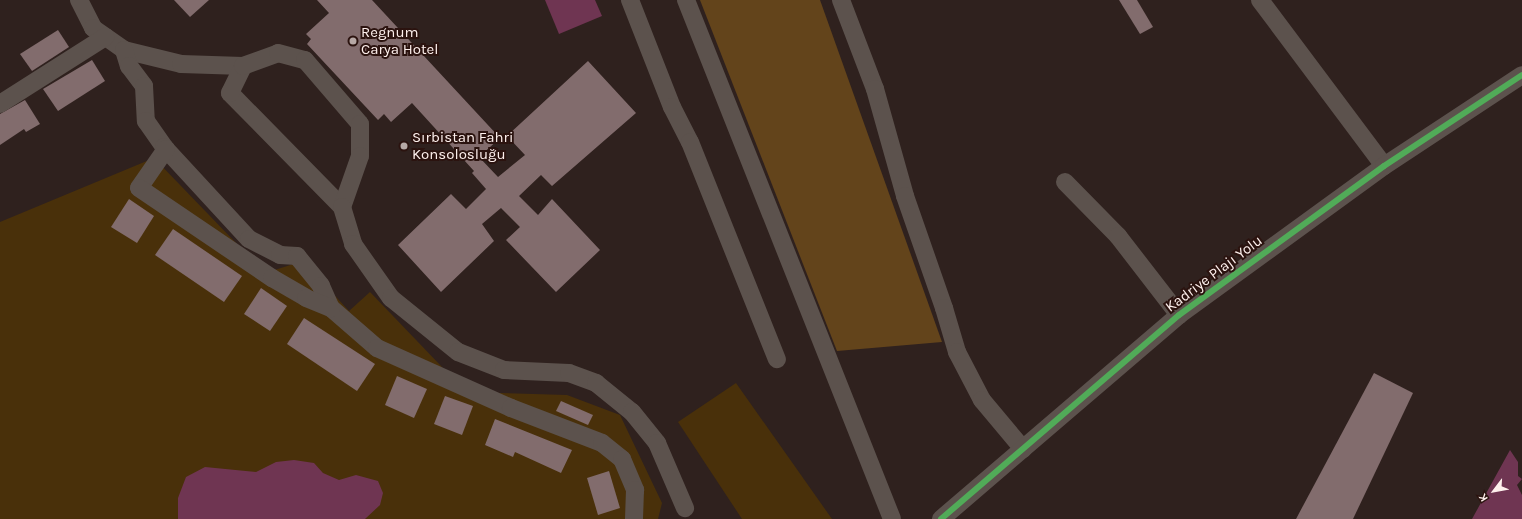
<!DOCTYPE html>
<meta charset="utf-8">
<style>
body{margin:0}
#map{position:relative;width:1522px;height:519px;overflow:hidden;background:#2f211e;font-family:Karla,sans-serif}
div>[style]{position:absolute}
.green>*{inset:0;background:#49300a}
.forest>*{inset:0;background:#63441b}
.water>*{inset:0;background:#6f3552}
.building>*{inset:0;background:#826c6d}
.minor>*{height:18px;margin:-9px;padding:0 9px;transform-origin:9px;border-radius:9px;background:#5c524d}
.cycleway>*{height:6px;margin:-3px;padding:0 3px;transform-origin:3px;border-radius:3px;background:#51ab58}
.dots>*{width:11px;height:11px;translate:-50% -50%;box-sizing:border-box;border:2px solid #2b130f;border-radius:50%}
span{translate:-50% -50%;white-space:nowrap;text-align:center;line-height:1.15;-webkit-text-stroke:4px #2b130f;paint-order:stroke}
.poi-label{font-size:15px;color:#fef0ed}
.left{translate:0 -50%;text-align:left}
.street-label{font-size:15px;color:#fef0ed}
.north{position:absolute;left:1474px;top:471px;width:40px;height:40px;-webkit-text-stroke:3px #2b130f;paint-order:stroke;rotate:238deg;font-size:11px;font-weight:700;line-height:16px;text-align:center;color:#fef0ed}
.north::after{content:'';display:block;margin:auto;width:14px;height:18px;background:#fef0ed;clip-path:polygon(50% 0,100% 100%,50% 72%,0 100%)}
</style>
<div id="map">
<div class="green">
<i style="clip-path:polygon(154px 158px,265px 273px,303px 261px,349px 311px,370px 292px,466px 392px,567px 395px,620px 415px,662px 503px,658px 519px,0 519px,0 222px)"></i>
<i style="clip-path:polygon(736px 383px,832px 519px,742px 519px,678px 422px)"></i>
</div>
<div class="forest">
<i style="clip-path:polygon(700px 0,820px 0,942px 342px,837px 351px)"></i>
</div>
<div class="water">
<i style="clip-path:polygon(545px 0,595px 0,602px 16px,559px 34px)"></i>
<i style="clip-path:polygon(1510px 450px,1518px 462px,1518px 476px,1522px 479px,1517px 485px,1522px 495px,1522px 519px,1472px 519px)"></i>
<i style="clip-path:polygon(294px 460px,314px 463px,323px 473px,339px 480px,356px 475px,378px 481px,383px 493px,380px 505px,365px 519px,178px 519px,178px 498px,186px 477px,205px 467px,256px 472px,276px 462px)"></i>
</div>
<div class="building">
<i style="clip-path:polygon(174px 0,209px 0,190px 17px)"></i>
<i style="clip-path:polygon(317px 0,372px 0,500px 138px,479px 157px,498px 177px,525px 155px,507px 136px,588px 61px,636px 113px,552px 186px,541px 175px,519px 196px,538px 215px,552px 199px,600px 250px,556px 292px,506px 240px,520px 227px,501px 208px,482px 224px,494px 241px,441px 292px,398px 245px,451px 194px,466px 209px,486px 189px,472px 173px,474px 171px,412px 103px,391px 122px,384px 114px,378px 120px,307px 44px,311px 39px,306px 34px,329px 13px)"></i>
<i style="clip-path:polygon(1119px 0,1137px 0,1153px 27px,1140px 34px)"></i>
<i style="clip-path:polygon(58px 30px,69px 47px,32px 71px,20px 54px)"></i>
<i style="clip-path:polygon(92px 60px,105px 81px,58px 111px,43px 89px)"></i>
<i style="clip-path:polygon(25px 100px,40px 124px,26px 132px,24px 129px,0 145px,0 114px)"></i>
<i style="clip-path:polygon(129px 199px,154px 216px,137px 243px,111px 227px)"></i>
<i style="clip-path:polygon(173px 229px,242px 276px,224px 302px,155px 255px)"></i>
<i style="clip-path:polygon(261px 288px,287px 306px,270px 331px,244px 314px)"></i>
<i style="clip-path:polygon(304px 318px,375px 364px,357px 391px,287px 344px)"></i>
<i style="clip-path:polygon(1374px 373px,1413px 393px,1353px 519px,1296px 519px)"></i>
<i style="clip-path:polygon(397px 376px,427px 389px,414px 418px,385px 405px)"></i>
<i style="clip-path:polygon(445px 396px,473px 406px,462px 435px,434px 424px)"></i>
<i style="clip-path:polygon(561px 401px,593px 415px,588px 425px,556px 411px)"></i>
<i style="clip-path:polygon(495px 419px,572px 450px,561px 473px,515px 452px,513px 457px,485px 445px)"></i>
<i style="clip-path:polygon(609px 471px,620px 508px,598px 515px,587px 478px)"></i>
</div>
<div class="minor">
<i style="left:79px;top:0;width:31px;rotate:63deg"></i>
<i style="left:93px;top:28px;width:38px;rotate:35deg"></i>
<i style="left:124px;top:50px;width:59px;rotate:13.8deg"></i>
<i style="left:181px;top:64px;width:62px;rotate:1.8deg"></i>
<i style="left:630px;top:0;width:115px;rotate:68.6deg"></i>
<i style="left:672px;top:107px;width:39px;rotate:63deg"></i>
<i style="left:690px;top:142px;width:234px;rotate:68.2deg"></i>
<i style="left:686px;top:0;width:558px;rotate:68.35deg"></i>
<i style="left:841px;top:0;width:95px;rotate:69.1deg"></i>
<i style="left:875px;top:89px;width:111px;rotate:74.3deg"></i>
<i style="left:905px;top:196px;width:119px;rotate:70.8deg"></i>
<i style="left:944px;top:308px;width:46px;rotate:73.5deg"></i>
<i style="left:957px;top:352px;width:54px;rotate:62.5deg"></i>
<i style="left:982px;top:400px;width:64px;rotate:50.1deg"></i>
<i style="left:1260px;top:0;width:207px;rotate:53.2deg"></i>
<i style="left:124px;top:50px;width:17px;rotate:73deg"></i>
<i style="left:129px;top:66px;width:25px;rotate:53deg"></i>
<i style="left:144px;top:86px;width:35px;rotate:87deg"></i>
<i style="left:146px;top:121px;width:32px;rotate:55deg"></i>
<i style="left:164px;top:147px;width:125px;rotate:47.3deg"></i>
<i style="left:249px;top:239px;width:35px;rotate:27deg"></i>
<i style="left:280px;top:255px;width:17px;rotate:3deg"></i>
<i style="left:297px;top:256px;width:38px;rotate:51deg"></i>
<i style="left:321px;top:286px;width:24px;rotate:66deg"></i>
<i style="left:331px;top:308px;width:61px;rotate:41deg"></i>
<i style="left:377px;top:348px;width:147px;rotate:24.1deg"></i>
<i style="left:511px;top:408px;width:97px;rotate:21deg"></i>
<i style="left:602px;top:443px;width:26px;rotate:39deg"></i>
<i style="left:622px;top:459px;width:34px;rotate:67deg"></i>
<i style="left:635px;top:490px;width:29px;rotate:92deg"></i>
<i style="left:0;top:104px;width:125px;rotate:-32.5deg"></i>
<i style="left:166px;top:149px;width:47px;rotate:124.7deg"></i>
<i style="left:139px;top:188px;width:161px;rotate:34.1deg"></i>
<i style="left:272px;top:278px;width:39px;rotate:30deg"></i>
<i style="left:306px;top:298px;width:27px;rotate:22deg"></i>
<i style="left:1065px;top:182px;width:76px;rotate:45.5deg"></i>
<i style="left:1118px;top:236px;width:100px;rotate:52.3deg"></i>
<i style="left:342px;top:207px;width:160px;rotate:-134.5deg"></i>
<i style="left:230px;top:93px;width:30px;rotate:-64deg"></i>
<i style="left:243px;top:66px;width:37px;rotate:-20deg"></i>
<i style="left:278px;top:53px;width:28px;rotate:15deg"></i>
<i style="left:305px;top:60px;width:84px;rotate:49.3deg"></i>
<i style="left:360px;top:124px;width:32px;rotate:90deg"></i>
<i style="left:360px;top:156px;width:54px;rotate:109.4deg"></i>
<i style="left:342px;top:207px;width:39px;rotate:73deg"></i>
<i style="left:353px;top:244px;width:66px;rotate:54.9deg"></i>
<i style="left:391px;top:298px;width:86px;rotate:38.9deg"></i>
<i style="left:458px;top:352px;width:49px;rotate:21.4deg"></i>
<i style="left:504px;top:370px;width:65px;rotate:2.6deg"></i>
<i style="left:569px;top:373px;width:29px;rotate:20deg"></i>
<i style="left:596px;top:383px;width:46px;rotate:38.9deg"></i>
<i style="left:632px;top:412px;width:40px;rotate:51deg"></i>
<i style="left:657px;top:443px;width:71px;rotate:66.7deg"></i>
<i style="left:941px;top:519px;width:313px;rotate:-40.6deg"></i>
<i style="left:1179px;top:315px;width:253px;rotate:-36deg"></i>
<i style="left:1384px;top:166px;width:165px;rotate:-33.4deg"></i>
</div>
<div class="cycleway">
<i style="left:941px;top:519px;width:313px;rotate:-40.6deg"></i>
<i style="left:1179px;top:315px;width:253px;rotate:-36deg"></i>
<i style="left:1384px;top:166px;width:165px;rotate:-33.4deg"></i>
</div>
<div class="dots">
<i style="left:353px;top:41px;background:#b6a8a5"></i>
<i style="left:404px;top:146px;background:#b6a8a5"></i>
</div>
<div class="poi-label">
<span class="left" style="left:361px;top:41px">Regnum<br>Carya Hotel</span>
<span class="left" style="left:412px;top:146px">Sırbistan Fahri<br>Konsolosluğu</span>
</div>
<div class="street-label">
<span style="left:1214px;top:274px;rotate:-37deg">Kadriye Plajı Yolu</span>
</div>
<div class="north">K</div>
</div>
